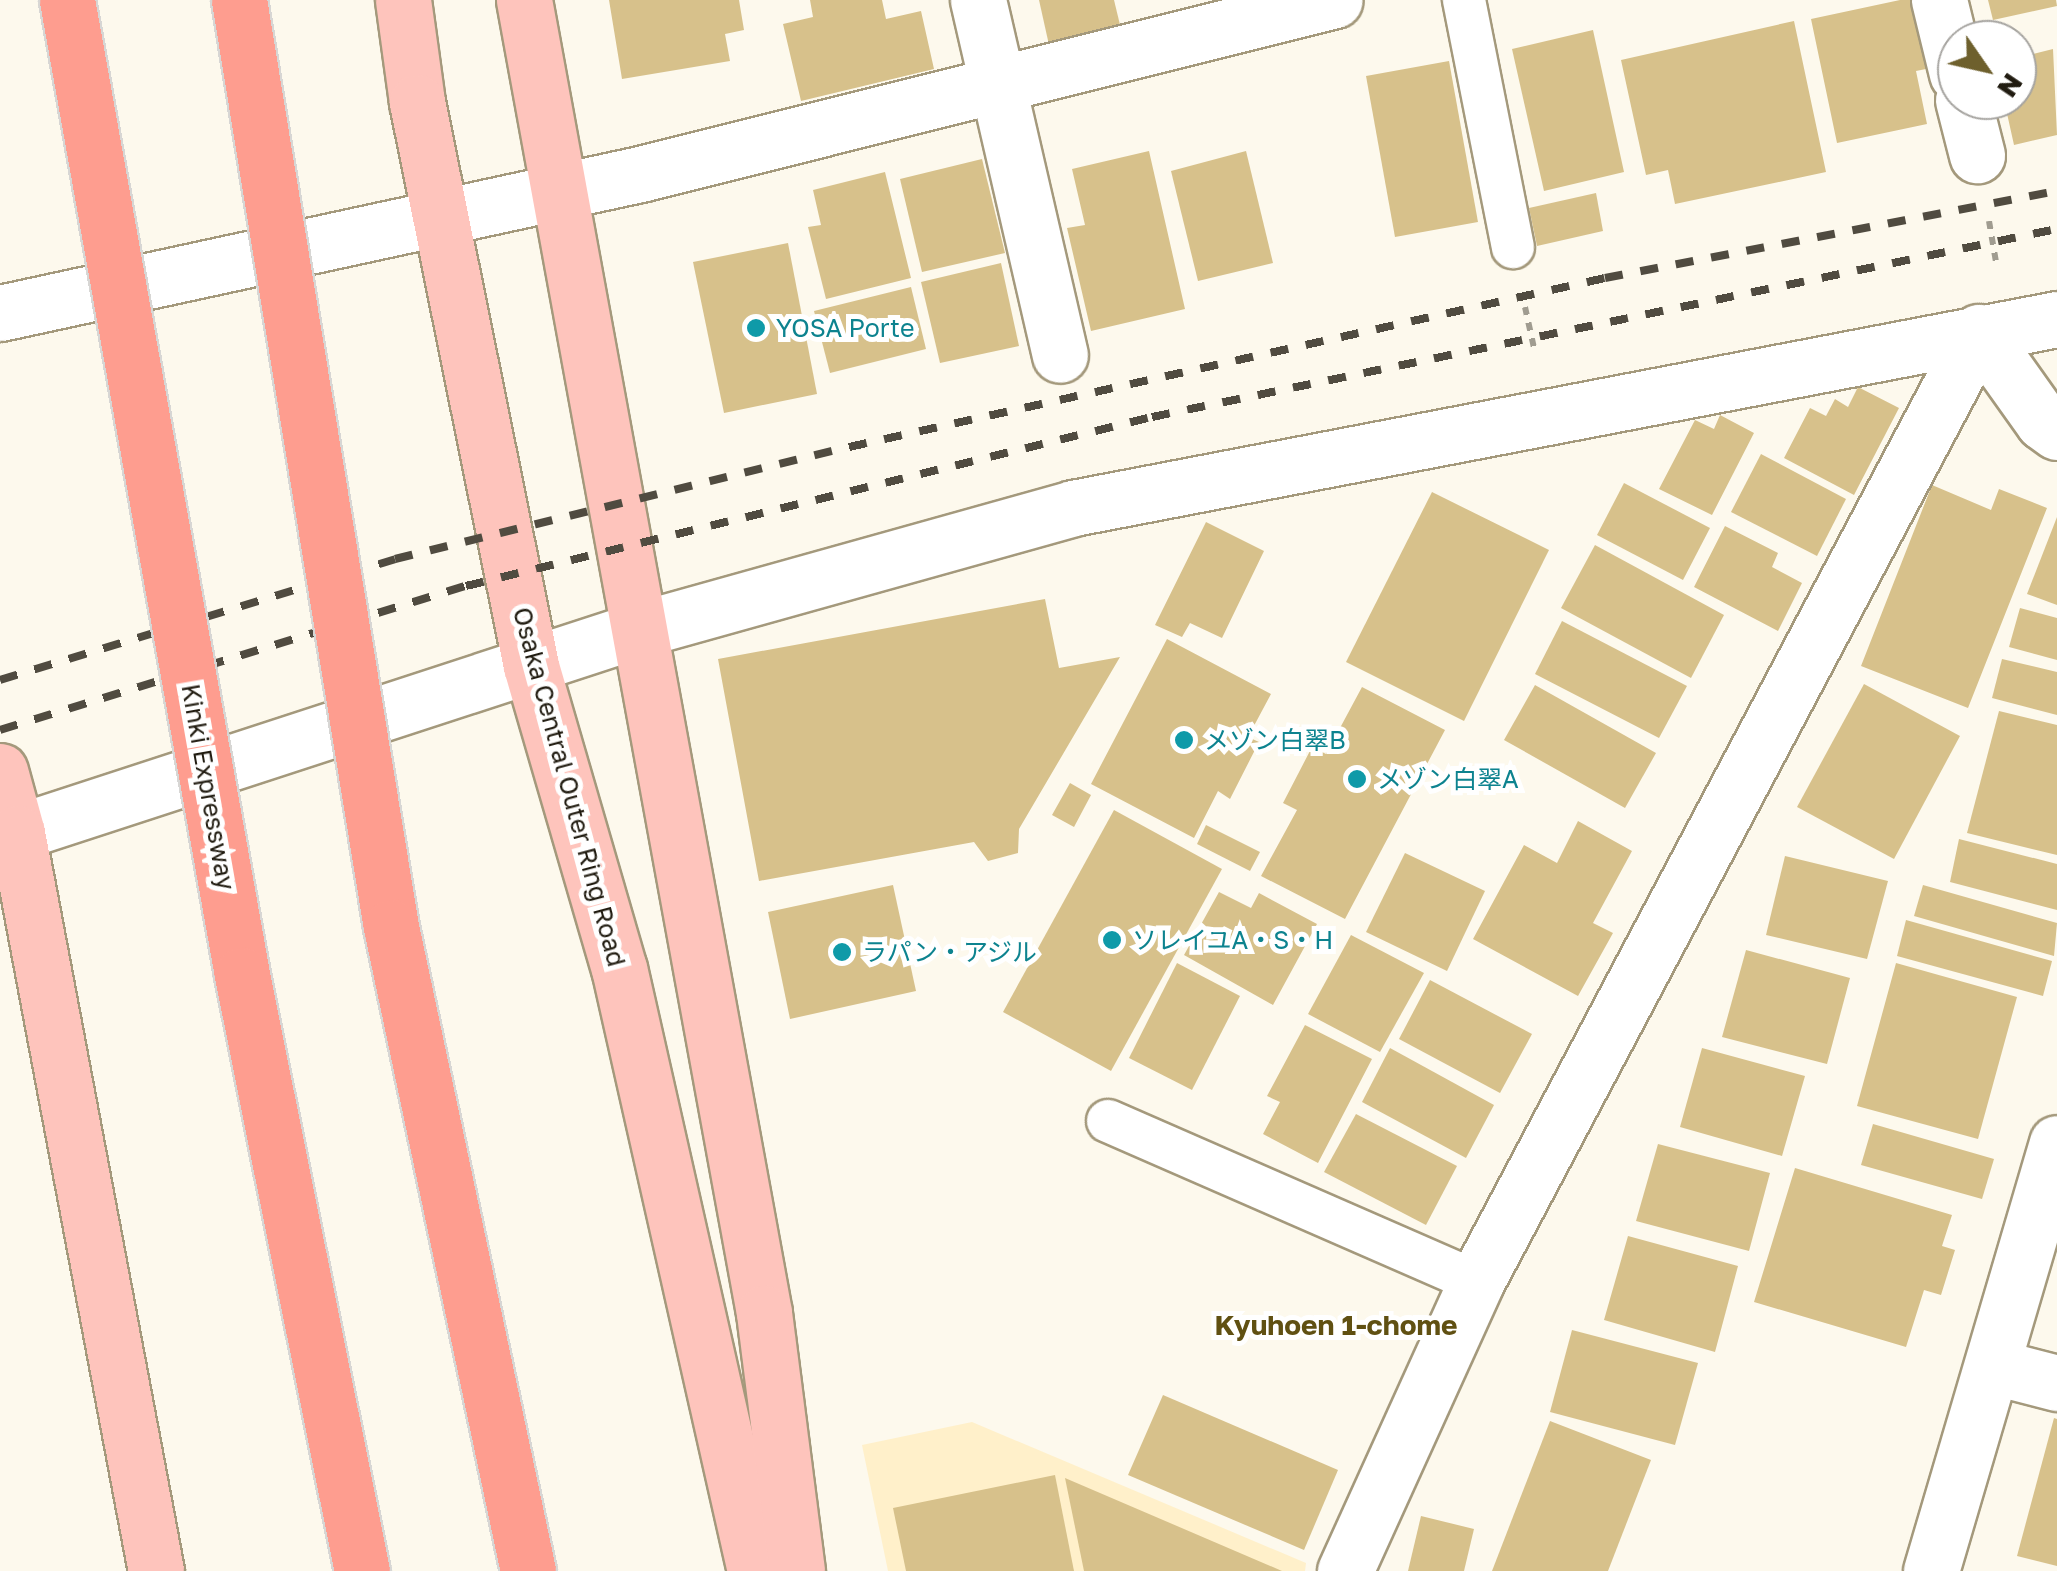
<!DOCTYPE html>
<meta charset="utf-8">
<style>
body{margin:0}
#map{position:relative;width:2057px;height:1571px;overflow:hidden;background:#fdf9ed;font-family:"Golos Text","Noto Sans JP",sans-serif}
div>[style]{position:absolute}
.built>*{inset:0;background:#fff0ca}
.building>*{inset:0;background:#d7c18b}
.path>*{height:6px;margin-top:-3px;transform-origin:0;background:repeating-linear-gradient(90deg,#a09c90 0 8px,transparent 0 16px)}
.roads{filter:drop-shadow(2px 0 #a4997c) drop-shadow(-2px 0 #a4997c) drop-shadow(0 2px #a4997c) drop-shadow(0 -2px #a4997c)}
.service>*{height:42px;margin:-21px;padding:0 21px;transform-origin:21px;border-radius:21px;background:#fff}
.minor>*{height:55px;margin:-27.5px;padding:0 27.5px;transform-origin:27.5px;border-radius:27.5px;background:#fff}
.primary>*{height:55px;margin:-27.5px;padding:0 27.5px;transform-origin:27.5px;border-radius:27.5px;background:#fec4bc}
.rail>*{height:8px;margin-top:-4px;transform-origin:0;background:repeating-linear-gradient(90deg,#504b40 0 18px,transparent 0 36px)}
.bridges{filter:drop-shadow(2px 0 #d7d6d4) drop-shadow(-2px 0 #d7d6d4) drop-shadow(0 2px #d7d6d4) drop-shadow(0 -2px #d7d6d4)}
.motorway-bridge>*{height:55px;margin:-27.5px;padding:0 27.5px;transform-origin:27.5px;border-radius:27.5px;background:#fe9d8f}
.dots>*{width:28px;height:28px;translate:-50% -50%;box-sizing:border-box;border:5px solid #fff;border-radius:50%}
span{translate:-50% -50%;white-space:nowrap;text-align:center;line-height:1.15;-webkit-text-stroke:10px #fff;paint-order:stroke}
.culture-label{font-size:25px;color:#0d838f}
.left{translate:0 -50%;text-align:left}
.street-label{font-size:25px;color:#211c11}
.neighbourhood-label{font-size:28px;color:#605012;font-weight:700}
.north{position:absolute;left:1937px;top:20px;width:100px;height:100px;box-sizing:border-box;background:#fff;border:2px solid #a6a4a0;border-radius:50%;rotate:124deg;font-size:28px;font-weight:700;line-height:40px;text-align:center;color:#211c11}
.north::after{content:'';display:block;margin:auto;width:35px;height:45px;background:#6e602d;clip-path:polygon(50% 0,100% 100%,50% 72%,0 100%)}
</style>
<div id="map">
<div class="built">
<i style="clip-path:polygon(972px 1422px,1306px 1563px,1305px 1571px,888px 1571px,862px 1445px)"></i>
</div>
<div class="building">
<i style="clip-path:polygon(609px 0,739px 0,744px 30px,725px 34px,730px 61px,622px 79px)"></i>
<i style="clip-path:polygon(810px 0,882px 0,886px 19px,921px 11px,934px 69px,801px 101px,783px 24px,813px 17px)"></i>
<i style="clip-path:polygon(1039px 0,1114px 0,1121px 29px,1049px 45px)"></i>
<i style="clip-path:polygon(1900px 0,1916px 0,1931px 68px,1916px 71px,1927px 124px,1837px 143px,1811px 19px)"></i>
<i style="clip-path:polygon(1988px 0,2056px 0,2057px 6px,1993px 20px)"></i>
<i style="clip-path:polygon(1794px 21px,1826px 172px,1675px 204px,1668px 170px,1646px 175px,1621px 60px)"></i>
<i style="clip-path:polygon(1593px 30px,1624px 172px,1544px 191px,1512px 49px)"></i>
<i style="clip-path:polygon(2053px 49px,2057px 135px,2014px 145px,2004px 100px,2017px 100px,2017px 58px)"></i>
<i style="clip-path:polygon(1449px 61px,1478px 222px,1395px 237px,1366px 76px)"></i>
<i style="clip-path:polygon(1149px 151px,1185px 309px,1091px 331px,1067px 228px,1085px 225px,1072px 169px)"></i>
<i style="clip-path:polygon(1246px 151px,1273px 263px,1198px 281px,1171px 171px)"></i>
<i style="clip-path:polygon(982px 159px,1005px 253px,922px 272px,900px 179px)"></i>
<i style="clip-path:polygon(885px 172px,911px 278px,826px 299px,808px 227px,821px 225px,813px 190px)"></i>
<i style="clip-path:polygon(1596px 193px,1603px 231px,1537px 246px,1529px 208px)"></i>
<i style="clip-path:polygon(788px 243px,817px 394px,724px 413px,693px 262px)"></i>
<i style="clip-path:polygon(1001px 263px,1019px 346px,940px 363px,921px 282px)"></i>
<i style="clip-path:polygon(911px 287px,926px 349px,830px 373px,814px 311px)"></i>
<i style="clip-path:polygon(1858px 387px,1899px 408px,1854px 495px,1784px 458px,1810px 408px,1826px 416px,1835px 399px,1848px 407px)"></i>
<i style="clip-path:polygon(1720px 415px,1754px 433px,1712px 515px,1659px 489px,1695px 420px,1714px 429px)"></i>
<i style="clip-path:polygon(1761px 454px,1846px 499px,1817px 556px,1731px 512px)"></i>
<i style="clip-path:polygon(1624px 483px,1710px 528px,1683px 580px,1597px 535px)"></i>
<i style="clip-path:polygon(1932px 485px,1991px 510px,1999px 489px,2047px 508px,1968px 708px,1861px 666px)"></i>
<i style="clip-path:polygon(1432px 492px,1549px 550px,1464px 721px,1346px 662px)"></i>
<i style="clip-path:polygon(2057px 517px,2057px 605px,2027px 594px)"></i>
<i style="clip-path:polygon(1206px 522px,1264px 551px,1222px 638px,1190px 623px,1182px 637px,1155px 625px)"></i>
<i style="clip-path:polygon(1725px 526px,1778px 553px,1772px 567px,1802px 583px,1778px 631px,1694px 587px)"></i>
<i style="clip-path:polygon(1595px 545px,1724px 615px,1691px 678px,1561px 608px)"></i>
<i style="clip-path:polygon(1045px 599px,1059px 668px,1120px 657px,1019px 829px,1018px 853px,988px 861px,974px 842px,759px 881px,718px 659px)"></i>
<i style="clip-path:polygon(2020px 608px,2057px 618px,2057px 660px,2009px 647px)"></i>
<i style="clip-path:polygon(1562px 621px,1687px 686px,1659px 738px,1535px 674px)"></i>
<i style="clip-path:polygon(1167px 639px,1271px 694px,1248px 737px,1259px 742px,1230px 799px,1218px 791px,1194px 838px,1091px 784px)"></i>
<i style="clip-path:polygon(2002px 659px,2057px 672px,2057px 715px,1992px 698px)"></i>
<i style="clip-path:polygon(1864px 684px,1960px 736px,1894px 859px,1797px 807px)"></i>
<i style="clip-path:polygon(1535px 685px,1656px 753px,1625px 808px,1504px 740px)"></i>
<i style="clip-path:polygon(1362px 687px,1445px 730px,1345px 919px,1261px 876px,1297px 810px,1283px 803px,1312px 747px,1326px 754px)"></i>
<i style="clip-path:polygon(1999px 711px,2057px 725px,2057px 855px,1967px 833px)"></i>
<i style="clip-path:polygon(1070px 783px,1091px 795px,1074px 827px,1052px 815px)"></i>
<i style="clip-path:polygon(1114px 810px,1222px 869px,1111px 1071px,1003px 1012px)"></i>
<i style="clip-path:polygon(1578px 821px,1632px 851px,1593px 923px,1613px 933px,1578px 996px,1473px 939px,1524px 845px,1557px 863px)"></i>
<i style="clip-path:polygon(1206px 825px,1260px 852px,1250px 871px,1197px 844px)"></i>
<i style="clip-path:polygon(1959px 839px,2057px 864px,2057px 910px,1950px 882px)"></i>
<i style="clip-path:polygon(1405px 853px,1485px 891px,1447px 971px,1366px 932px)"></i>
<i style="clip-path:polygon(1785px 856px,1888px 881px,1867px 959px,1766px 935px)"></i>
<i style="clip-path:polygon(893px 885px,916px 991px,790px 1019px,768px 912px)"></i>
<i style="clip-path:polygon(1923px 885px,2057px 923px,2054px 956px,1914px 916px)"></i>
<i style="clip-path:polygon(1219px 892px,1251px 908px,1259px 893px,1317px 924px,1273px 1005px,1184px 955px)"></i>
<i style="clip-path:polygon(1906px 920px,2052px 961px,2043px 996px,1897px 956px)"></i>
<i style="clip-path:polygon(1351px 935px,1424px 973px,1380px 1052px,1308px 1014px)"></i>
<i style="clip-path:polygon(1746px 950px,1850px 978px,1827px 1064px,1722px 1037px)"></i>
<i style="clip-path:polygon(1177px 963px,1240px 996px,1192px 1090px,1129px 1058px)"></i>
<i style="clip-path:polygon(1896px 963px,2017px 997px,1978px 1139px,1857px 1106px)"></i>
<i style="clip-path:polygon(1430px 980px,1532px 1034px,1500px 1093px,1399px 1039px)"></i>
<i style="clip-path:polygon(1305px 1025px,1372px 1059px,1318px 1163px,1263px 1134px,1280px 1102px,1267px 1096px)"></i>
<i style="clip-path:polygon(1390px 1048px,1494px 1105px,1466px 1158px,1362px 1102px)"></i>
<i style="clip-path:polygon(1702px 1048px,1805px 1076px,1782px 1156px,1680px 1127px)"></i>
<i style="clip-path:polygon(1356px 1114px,1457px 1166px,1426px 1225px,1324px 1172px)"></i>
<i style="clip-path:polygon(1873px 1124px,1994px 1159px,1982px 1199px,1861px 1165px)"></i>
<i style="clip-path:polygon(1658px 1144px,1770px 1173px,1749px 1251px,1636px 1221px)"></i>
<i style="clip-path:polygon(1795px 1168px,1952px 1215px,1942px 1246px,1955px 1250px,1941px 1295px,1924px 1290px,1906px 1347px,1754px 1302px)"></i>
<i style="clip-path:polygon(1628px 1236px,1738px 1266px,1715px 1352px,1604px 1320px)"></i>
<i style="clip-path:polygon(1572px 1330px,1698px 1363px,1675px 1445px,1550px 1412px)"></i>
<i style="clip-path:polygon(1163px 1395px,1338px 1470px,1304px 1550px,1128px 1475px)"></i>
<i style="clip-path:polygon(2054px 1418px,2057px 1419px,2057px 1566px,2017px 1556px)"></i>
<i style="clip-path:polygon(1550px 1421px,1651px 1460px,1608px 1571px,1492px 1571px)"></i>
<i style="clip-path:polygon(1055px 1475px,1074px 1571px,906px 1571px,893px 1508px)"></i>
<i style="clip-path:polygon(1065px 1478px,1282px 1571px,1084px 1571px)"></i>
<i style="clip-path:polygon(1421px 1516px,1474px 1529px,1464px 1571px,1408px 1571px)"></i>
</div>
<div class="path">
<i style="left:1989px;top:221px;width:42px;rotate:80.3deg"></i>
<i style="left:1525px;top:307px;width:42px;rotate:77.6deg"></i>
</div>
<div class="roads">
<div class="service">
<i style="left:1464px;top:0;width:252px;rotate:78.8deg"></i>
<i style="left:1108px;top:1121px;width:402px;rotate:23.6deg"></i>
</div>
<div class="minor">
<i style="left:978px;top:0;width:364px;rotate:77deg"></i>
<i style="left:1939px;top:0;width:76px;rotate:76.3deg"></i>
<i style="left:1963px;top:100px;width:57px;rotate:75.7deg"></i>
<i style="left:0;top:313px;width:655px;rotate:-12.25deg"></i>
<i style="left:640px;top:174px;width:716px;rotate:-14.06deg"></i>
<i style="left:0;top:838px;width:670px;rotate:-18.08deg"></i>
<i style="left:637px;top:630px;width:453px;rotate:-15.6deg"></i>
<i style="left:1073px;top:508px;width:1002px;rotate:-10.87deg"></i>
<i style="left:1995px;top:1367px;width:64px;rotate:14.5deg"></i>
<i style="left:1345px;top:1571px;width:317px;rotate:-65.6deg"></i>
<i style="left:1476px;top:1282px;width:1075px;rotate:-62.1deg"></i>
<i style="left:1979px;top:332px;width:110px;rotate:54.6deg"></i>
<i style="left:2043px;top:422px;width:17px;rotate:36deg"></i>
<i style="left:1931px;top:1571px;width:446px;rotate:-73.6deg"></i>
</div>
<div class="primary">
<i style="left:403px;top:0;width:103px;rotate:82.2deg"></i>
<i style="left:417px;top:102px;width:575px;rotate:78.57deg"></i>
<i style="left:531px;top:666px;width:315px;rotate:73.8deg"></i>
<i style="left:619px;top:968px;width:618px;rotate:77.29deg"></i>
<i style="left:524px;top:0;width:1335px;rotate:79.64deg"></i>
<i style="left:764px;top:1313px;width:260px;rotate:82.7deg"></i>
<i style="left:0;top:771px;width:64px;rotate:74.7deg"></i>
<i style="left:17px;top:833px;width:751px;rotate:79.33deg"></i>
</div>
</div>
<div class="rail">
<i style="left:0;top:680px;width:413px;rotate:-17deg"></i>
<i style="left:395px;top:559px;width:468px;rotate:-13.9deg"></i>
<i style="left:849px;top:447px;width:775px;rotate:-12.6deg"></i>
<i style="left:1605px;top:278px;width:460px;rotate:-10.9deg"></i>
<i style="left:0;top:730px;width:488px;rotate:-17.2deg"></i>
<i style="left:466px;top:586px;width:707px;rotate:-13.84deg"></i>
<i style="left:1152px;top:417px;width:924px;rotate:-11.74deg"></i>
</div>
<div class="bridges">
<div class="motorway-bridge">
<i style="left:67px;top:0;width:991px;rotate:79.82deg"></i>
<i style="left:242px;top:975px;width:608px;rotate:78.62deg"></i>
<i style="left:239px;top:0;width:939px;rotate:80.69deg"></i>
<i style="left:391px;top:927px;width:658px;rotate:77.99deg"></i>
</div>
</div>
<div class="dots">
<i style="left:756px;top:328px;background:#0f9aa8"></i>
<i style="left:1184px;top:740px;background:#0f9aa8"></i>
<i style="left:1357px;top:779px;background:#0f9aa8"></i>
<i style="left:1112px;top:940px;background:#0f9aa8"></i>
<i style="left:842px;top:952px;background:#0f9aa8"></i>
</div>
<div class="culture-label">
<span class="left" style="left:776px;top:328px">YOSA Porte</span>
<span class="left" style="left:1204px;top:740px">メゾン白翠B</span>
<span class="left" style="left:1377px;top:779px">メゾン白翠A</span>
<span class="left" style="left:1132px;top:940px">ソレイユA・S・H</span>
<span class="left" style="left:862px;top:952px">ラパン・アジル</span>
</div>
<div class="street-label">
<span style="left:208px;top:787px;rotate:80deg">Kinki Expressway</span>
<span style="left:569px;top:787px;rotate:75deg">Osaka Central Outer Ring Road</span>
</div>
<div class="neighbourhood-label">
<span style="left:1336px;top:1325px">Kyuhoen 1-chome</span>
</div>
<div class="north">N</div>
</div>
